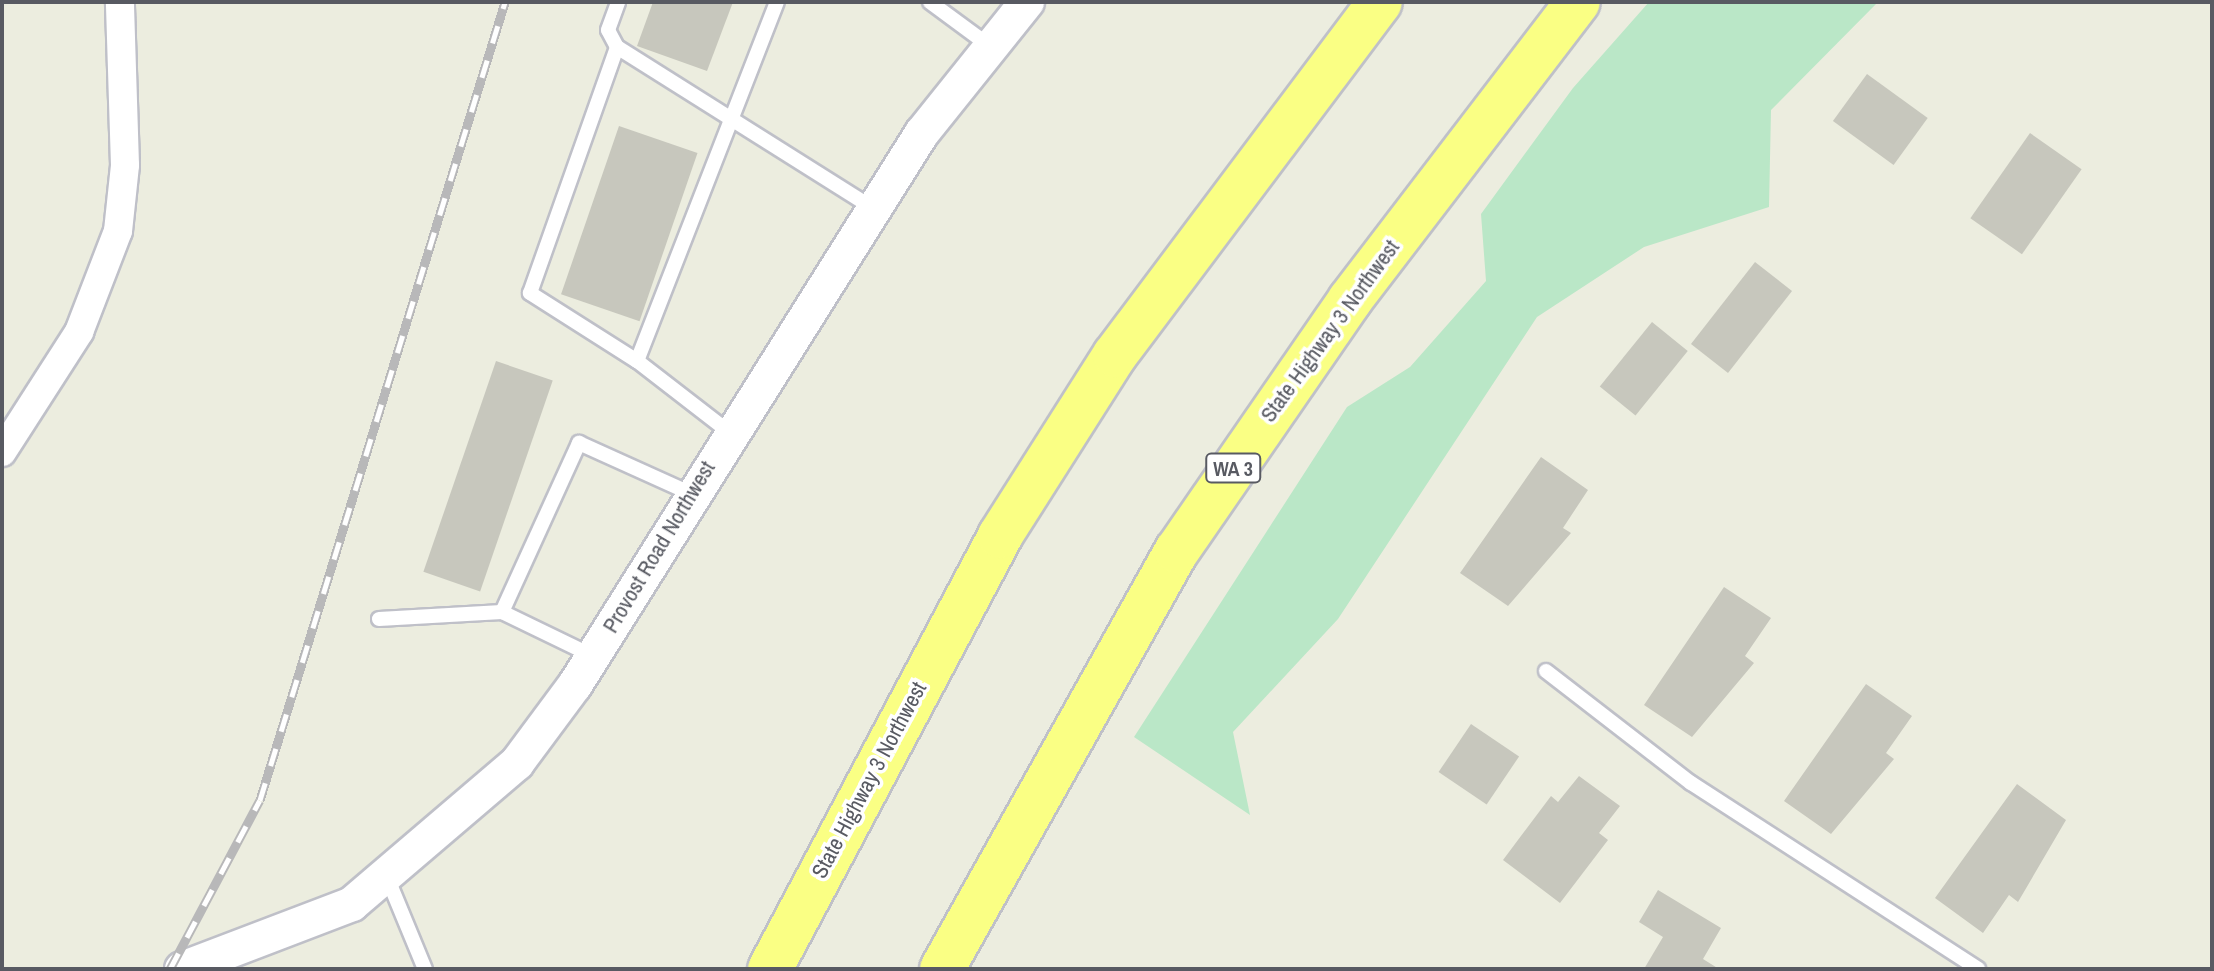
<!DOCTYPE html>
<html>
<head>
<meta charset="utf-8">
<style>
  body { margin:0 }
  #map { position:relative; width:2214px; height:971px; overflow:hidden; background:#eceddf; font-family:"Archivo Narrow",sans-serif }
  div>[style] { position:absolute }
  .green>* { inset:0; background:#bae7c7 }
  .building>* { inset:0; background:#c7c7bd; transform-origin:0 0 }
  .roads { filter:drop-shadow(2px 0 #bfc0c8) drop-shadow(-2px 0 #bfc0c8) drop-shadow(0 2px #bfc0c8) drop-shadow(0 -2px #bfc0c8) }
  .service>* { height:14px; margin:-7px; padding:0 7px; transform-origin:7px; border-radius:7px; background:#fff }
  .minor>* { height:28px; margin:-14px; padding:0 14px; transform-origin:14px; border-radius:14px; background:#fff }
  .tertiary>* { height:34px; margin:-17px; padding:0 17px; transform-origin:17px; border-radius:17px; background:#fff }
  .motorway>* { height:44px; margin:-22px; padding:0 22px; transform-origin:22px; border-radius:22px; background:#faff84 }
  .rail>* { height:9px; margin-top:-4.5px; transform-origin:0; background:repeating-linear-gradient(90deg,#fff 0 18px,#b8b8b9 0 36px); box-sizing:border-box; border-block:2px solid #b8b8b9 }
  span { translate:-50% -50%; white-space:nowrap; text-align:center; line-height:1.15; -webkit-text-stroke:7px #fff; paint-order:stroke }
  .shield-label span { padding:2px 6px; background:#fff; border:2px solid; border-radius:6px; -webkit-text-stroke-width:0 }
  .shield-label { font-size:20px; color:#585a62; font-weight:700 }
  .street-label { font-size:22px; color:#585a62 }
  .frame { position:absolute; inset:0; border:4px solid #585a62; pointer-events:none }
</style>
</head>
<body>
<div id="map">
  <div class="green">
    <i style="clip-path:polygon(1649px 2px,1878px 2px,1771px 110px,1769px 207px,1644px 247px,1537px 317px,1338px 619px,1233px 732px,1250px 815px,1134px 737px,1347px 407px,1410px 367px,1486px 281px,1481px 214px,1573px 88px)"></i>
  </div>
  <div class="building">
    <i style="clip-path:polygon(653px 2px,733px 2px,707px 71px,637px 46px)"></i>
    <i style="left:1867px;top:74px;width:75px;height:58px;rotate:36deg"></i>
    <i style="left:619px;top:126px;width:83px;height:178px;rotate:19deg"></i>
    <i style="left:2030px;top:133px;width:63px;height:104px;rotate:35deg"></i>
    <i style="left:1755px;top:262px;width:47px;height:104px;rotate:38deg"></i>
    <i style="left:1652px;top:322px;width:46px;height:83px;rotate:39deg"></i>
    <i style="left:496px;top:361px;width:60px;height:223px;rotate:19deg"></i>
    <i style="clip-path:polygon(1541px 457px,1588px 490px,1563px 528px,1571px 533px,1508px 606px,1460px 573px)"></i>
    <i style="clip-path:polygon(1724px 587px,1771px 618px,1745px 656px,1754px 663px,1692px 737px,1644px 705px)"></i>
    <i style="clip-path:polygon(1866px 684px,1912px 716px,1886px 753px,1894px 759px,1831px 834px,1784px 801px)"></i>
    <i style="left:1471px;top:724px;width:58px;height:58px;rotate:34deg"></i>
    <i style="clip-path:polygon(1579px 776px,1620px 806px,1599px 833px,1608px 840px,1560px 903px,1503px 860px,1551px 796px,1558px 802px)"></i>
    <i style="clip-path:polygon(2017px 784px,2066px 820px,2018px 902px,2009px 895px,1983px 933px,1935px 898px)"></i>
    <i style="clip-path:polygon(1658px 890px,1721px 928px,1703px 959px,1719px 969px,1644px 969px,1663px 937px,1639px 922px)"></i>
  </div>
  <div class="roads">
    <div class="service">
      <i style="left:930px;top:2px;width:76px;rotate:36.4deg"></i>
      <i style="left:617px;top:47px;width:19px;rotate:-118deg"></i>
      <i style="left:608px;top:30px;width:30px;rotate:-70deg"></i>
      <i style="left:637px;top:361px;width:385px;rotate:-68.7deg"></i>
      <i style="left:729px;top:432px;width:116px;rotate:-142.3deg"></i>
      <i style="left:637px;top:361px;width:127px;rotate:-147.6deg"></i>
      <i style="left:530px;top:293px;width:261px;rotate:-70.5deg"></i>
      <i style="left:617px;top:47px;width:302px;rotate:32.2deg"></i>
      <i style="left:502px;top:612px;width:186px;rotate:-65.5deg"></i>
      <i style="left:579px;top:443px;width:124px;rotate:24.3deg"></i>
      <i style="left:379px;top:619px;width:123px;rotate:-3.3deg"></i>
      <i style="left:502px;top:612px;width:101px;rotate:25.8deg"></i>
      <i style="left:1546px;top:671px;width:183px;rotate:37.7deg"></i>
      <i style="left:1691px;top:783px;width:342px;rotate:32.9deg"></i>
      <i style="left:387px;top:877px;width:100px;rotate:67.6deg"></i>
    </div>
    <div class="minor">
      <i style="left:2px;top:452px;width:143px;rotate:-57.3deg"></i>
      <i style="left:79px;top:332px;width:108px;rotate:-68.9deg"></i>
      <i style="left:118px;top:231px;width:66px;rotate:-83.9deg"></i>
      <i style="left:125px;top:165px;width:163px;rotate:-91.8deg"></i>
    </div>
    <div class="tertiary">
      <i style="left:182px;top:969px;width:182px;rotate:-20.9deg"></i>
      <i style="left:352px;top:904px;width:217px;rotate:-40.5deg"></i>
      <i style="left:517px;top:763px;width:97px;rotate:-53.4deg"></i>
      <i style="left:575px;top:685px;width:652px;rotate:-57.85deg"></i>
      <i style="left:922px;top:133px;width:168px;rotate:-51.3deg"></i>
    </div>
    <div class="motorway">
      <i style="left:770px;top:969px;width:490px;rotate:-62deg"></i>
      <i style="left:1000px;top:536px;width:214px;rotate:-57.6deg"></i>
      <i style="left:1115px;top:355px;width:441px;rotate:-53.1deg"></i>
      <i style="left:942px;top:969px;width:480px;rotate:-60.7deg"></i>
      <i style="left:1177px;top:551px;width:305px;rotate:-55.4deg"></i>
      <i style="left:1350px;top:300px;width:375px;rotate:-52.6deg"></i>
    </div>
  </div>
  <div class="rail">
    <i style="left:170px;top:969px;width:191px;rotate:-62deg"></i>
    <i style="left:260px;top:800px;width:835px;rotate:-72.93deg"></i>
  </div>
  <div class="shield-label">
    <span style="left:1233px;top:468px">WA 3</span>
  </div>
  <div class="street-label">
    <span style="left:1330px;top:331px;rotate:-54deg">State Highway 3 Northwest</span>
    <span style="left:659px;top:547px;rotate:-59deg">Provost Road Northwest</span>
    <span style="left:869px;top:780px;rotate:-62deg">State Highway 3 Northwest</span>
  </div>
  <div class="frame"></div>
</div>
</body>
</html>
